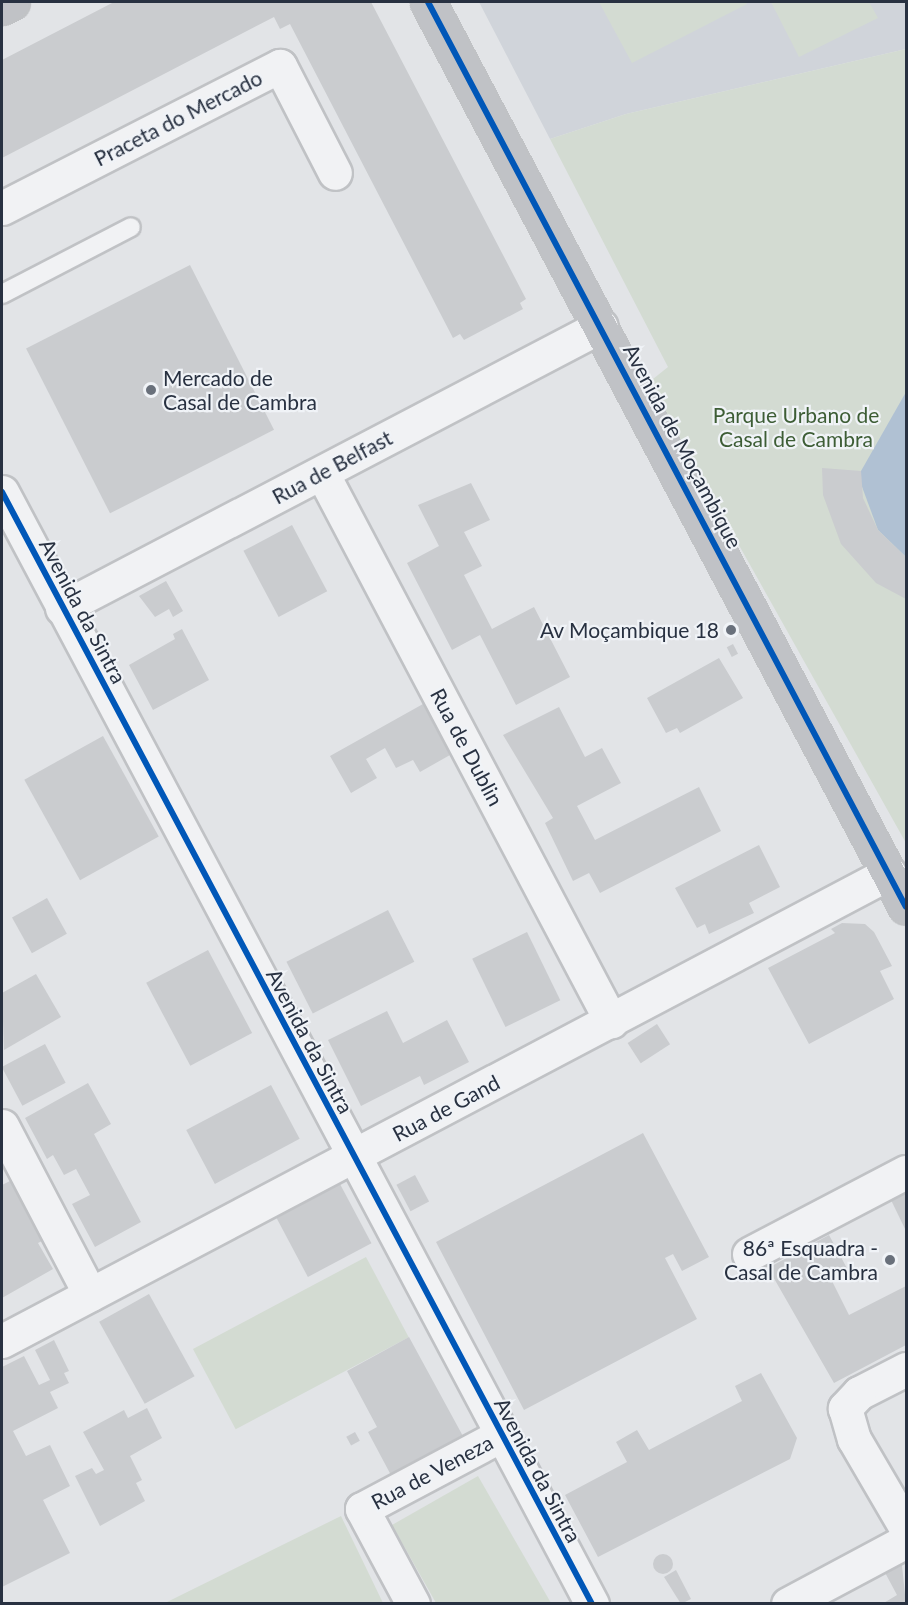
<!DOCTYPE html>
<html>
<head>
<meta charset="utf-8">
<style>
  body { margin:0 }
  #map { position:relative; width:908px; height:1605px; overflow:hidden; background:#e2e4e7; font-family:Lato,sans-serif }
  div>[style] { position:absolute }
  .built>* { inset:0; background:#d0d4da }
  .green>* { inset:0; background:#d3dbd2; transform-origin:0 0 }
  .water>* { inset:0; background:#b0c1d3 }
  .building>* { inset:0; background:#cacccf; transform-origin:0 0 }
  .round { border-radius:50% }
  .roads { filter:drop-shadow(2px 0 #c0c2c5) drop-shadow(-2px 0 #c0c2c5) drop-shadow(0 2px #c0c2c5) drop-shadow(0 -2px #c0c2c5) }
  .lane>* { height:18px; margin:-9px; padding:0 9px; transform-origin:9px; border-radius:9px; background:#f1f2f4 }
  .street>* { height:33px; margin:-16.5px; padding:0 16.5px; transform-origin:16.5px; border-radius:16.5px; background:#f1f2f4 }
  .secondary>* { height:33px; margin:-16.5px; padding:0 16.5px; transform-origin:16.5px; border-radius:16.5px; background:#c0c2c6 }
  .cycleway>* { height:6px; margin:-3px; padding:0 3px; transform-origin:3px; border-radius:3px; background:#0057b8 }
  .dots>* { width:16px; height:16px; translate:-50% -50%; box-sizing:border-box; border:3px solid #f0f3f7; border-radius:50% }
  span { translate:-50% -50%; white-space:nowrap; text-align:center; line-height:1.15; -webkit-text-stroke:4.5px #f0f3f7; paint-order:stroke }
  .street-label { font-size:21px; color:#283141 }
  .poi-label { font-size:21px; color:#283141 }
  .left { translate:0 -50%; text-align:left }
  .right { translate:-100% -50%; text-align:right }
  .park-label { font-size:21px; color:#3d5d35 }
  .frame { position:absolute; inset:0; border:3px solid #283141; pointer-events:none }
</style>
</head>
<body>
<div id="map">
  <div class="built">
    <i style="clip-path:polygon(479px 2px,906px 2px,906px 49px,626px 114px,550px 139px)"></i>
  </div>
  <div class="green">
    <i style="clip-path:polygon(599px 2px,745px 2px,747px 4px,632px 63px)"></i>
    <i style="clip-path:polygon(771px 2px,869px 2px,878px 18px,799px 57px)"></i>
    <i style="clip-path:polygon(906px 49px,906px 843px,648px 383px,668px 367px,550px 139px,626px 114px)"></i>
    <i style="left:366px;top:1257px;width:91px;height:196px;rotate:62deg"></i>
    <i style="clip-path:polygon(478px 1476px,551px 1603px,436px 1603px,392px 1525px)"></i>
    <i style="clip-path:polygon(341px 1516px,383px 1603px,165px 1603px)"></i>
  </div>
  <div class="water">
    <i style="clip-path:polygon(906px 392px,906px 557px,878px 530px,861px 484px,861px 471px)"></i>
  </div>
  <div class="building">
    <i style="clip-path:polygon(114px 2px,371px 2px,526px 299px,520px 303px,523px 309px,464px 340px,460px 334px,453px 338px,290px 24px,280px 29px,274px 17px,2px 158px,2px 60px)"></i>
    <i style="left:190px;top:265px;width:185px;height:184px;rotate:63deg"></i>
    <i style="clip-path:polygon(822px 468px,861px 471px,863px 498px,878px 530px,906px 557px,906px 599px,876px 583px,841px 544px,823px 495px)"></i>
    <i style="clip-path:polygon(471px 483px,490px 520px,464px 532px,482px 566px,464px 575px,492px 629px,534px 607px,570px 677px,516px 705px,480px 635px,452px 650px,407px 563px,439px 546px,418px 505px)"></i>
    <i style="left:292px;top:525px;width:75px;height:55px;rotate:62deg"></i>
    <i style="clip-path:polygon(166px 581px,183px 611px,173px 617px,169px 609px,155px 617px,139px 596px)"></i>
    <i style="clip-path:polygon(182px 629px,209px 680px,153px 710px,129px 665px,175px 639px,173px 634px)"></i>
    <i style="left:733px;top:644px;width:11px;height:7px;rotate:63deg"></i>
    <i style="clip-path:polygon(719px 658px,743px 698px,680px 733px,677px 728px,666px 733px,647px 698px)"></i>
    <i style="clip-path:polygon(423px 704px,450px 755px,420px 772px,413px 760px,396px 768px,385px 748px,366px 759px,377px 778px,351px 793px,330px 756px)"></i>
    <i style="clip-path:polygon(559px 707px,585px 757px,602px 748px,621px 783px,577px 806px,595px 840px,699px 787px,721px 831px,600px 893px,589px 873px,573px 881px,545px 823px,553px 818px,503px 735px)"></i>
    <i style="left:103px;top:736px;width:115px;height:90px;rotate:61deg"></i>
    <i style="clip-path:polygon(759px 845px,780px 887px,749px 903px,754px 913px,709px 934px,705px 924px,697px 928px,675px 888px)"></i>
    <i style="left:47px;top:898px;width:41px;height:40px;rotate:61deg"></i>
    <i style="left:388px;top:910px;width:58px;height:114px;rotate:63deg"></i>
    <i style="clip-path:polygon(842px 923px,865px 924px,874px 932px,892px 966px,880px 971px,894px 999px,809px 1044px,768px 968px,835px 933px,831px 929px)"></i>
    <i style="left:527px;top:932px;width:76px;height:61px;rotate:64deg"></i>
    <i style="left:208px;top:950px;width:94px;height:70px;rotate:62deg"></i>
    <i style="clip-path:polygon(36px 974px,61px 1017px,4px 1050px,2px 993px)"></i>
    <i style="clip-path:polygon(387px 1011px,403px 1043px,447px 1020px,469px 1062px,424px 1085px,420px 1076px,361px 1106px,328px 1040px)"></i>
    <i style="left:657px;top:1024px;width:24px;height:35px;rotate:57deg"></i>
    <i style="left:45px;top:1044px;width:44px;height:49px;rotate:62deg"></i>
    <i style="clip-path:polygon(88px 1083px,111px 1124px,94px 1134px,141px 1222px,95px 1247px,72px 1204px,90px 1195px,76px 1169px,64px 1175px,53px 1155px,47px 1159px,25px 1118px)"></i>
    <i style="left:271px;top:1085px;width:61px;height:96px;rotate:62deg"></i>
    <i style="clip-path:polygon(643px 1133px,709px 1257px,682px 1271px,673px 1254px,665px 1258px,697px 1319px,524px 1410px,436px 1242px)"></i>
    <i style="left:415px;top:1175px;width:30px;height:21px;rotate:62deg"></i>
    <i style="clip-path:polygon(10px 1181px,44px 1240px,38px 1243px,53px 1269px,2px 1298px,2px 1185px)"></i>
    <i style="left:340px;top:1184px;width:67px;height:72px;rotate:62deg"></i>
    <i style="clip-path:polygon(906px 1192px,906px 1231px,891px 1200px)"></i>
    <i style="clip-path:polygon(829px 1235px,849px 1272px,832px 1281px,849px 1315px,906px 1286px,906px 1345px,834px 1383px,768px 1268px)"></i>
    <i style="left:149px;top:1294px;width:94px;height:57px;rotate:61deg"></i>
    <i style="clip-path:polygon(409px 1337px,464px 1438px,392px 1477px,368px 1432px,377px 1427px,347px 1371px)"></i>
    <i style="clip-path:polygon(54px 1340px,69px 1371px,64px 1373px,69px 1383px,50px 1392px,58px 1408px,13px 1431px,26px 1456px,50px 1445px,70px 1486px,43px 1500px,70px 1553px,2px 1587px,2px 1367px,24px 1356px,39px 1385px,50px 1380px,35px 1350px)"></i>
    <i style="clip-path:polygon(761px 1373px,797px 1438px,790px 1459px,598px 1557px,565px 1495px,627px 1462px,616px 1442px,637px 1430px,649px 1450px,742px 1401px,735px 1386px)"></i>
    <i style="clip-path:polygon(147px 1408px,162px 1438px,130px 1456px,142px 1480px,136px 1483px,145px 1501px,100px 1526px,75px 1476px,92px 1468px,96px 1474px,104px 1470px,83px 1432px,124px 1410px,128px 1418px)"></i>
    <i style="left:355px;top:1432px;width:10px;height:10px;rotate:61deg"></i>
    <i class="round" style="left:653px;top:1554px;width:20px;height:20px"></i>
    <i style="clip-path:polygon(901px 1556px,906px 1604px,882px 1604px,897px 1595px,882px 1567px)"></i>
    <i style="clip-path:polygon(676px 1570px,691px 1599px,681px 1604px,664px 1577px)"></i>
  </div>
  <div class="roads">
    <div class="lane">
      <i style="left:2px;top:294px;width:145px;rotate:-27.4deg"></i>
    </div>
    <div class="street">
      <i style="left:2px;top:208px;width:312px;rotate:-27.1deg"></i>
      <i style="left:280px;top:66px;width:120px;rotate:62.8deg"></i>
      <i style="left:322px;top:473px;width:620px;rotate:62.19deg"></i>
      <i style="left:2px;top:492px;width:1259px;rotate:62.05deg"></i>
      <i style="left:62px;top:608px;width:608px;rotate:-27.62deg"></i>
      <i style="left:2px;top:1126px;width:190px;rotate:62.4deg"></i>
      <i style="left:749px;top:1254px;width:177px;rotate:-27.6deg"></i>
      <i style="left:2px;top:1341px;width:1003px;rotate:-27.82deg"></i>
      <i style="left:906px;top:1369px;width:53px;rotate:152.9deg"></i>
      <i style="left:859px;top:1393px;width:21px;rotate:133deg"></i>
      <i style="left:845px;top:1408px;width:32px;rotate:74deg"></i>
      <i style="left:854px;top:1439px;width:103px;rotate:59.7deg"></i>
      <i style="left:413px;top:1604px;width:108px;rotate:-118.2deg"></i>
      <i style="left:362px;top:1509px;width:157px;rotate:-28deg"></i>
      <i style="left:788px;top:1604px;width:134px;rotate:-28.1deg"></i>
    </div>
    <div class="secondary">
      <i style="left:428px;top:2px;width:1023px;rotate:62.16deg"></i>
      <i style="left:2px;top:7px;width:11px;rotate:-27deg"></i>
    </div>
  </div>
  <div class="cycleway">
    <i style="left:428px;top:2px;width:1023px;rotate:62.16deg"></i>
    <i style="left:2px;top:492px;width:1259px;rotate:62.05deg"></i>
  </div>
  <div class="dots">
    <i style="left:151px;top:390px;background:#69707b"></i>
    <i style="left:731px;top:630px;background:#69707b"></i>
    <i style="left:890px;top:1260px;background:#69707b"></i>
  </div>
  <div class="street-label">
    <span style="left:178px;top:118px;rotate:-27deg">Praceta do Mercado</span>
    <span style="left:683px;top:446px;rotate:62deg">Avenida de Moçambique</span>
    <span style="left:332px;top:467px;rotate:-28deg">Rua de Belfast</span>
    <span style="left:83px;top:611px;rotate:62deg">Avenida da Sintra</span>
    <span style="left:467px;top:747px;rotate:62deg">Rua de Dublin</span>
    <span style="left:310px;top:1041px;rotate:62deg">Avenida da Sintra</span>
    <span style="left:446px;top:1108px;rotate:-28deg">Rua de Gand</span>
    <span style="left:538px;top:1470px;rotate:62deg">Avenida da Sintra</span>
    <span style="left:432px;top:1472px;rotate:-28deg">Rua de Veneza</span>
  </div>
  <div class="poi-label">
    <span class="left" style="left:163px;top:390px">Mercado de<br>Casal de Cambra</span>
    <span class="right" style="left:719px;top:630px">Av Moçambique 18</span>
    <span class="right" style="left:878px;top:1260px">86ª Esquadra -<br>Casal de Cambra</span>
  </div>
  <div class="park-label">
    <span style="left:796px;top:427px">Parque Urbano de<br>Casal de Cambra</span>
  </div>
  <div class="frame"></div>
</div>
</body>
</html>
